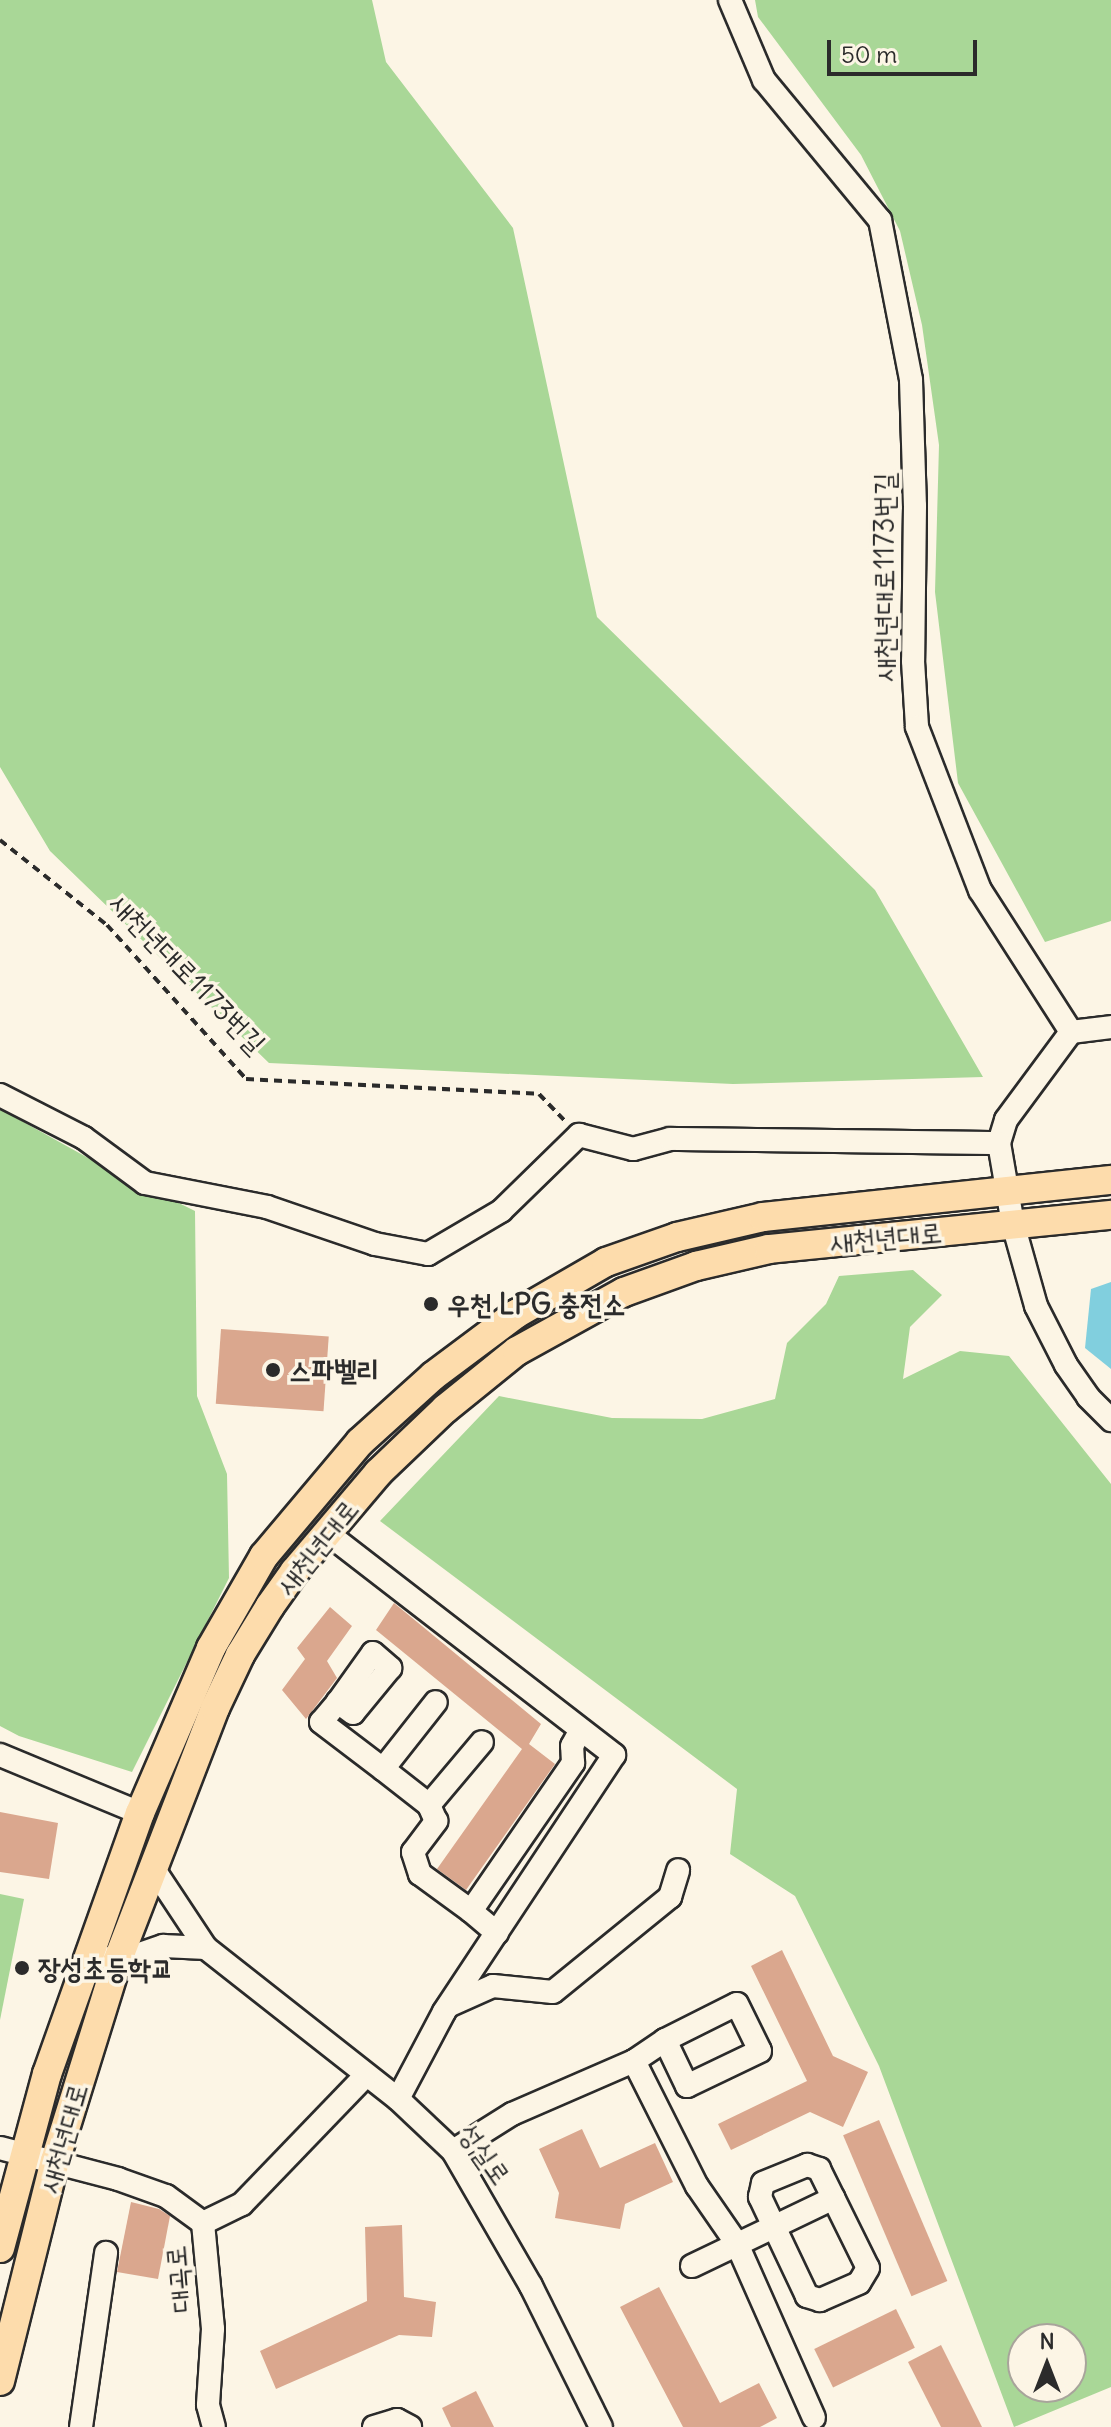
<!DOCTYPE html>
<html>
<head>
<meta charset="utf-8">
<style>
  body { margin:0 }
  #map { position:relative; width:1111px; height:2427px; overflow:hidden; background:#fcf5e5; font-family:Delius,"Poor Story",sans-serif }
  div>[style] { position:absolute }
  .green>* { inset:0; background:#a9d797 }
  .water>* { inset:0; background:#81cfde }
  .building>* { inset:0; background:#daa78e; transform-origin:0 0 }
  .path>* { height:4px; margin-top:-2px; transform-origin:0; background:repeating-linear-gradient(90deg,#2b2b2b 0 8px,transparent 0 14px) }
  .roads { filter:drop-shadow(2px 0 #2b2b2b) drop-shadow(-2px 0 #2b2b2b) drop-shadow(0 2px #2b2b2b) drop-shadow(0 -2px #2b2b2b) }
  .minor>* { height:22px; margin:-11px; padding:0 11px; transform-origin:11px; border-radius:11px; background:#fcf5e5 }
  .major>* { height:28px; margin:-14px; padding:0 14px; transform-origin:14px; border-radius:14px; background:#fddcac }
  .dots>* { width:22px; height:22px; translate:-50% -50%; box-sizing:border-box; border:4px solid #fcf5e5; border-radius:50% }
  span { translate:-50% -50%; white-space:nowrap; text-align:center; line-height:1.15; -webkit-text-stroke:7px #fcf5e5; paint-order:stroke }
  .street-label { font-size:28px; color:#2b2b2b }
  .poi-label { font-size:28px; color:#2b2b2b; font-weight:700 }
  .left { translate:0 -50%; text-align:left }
  .north { position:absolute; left:1007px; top:2323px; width:80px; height:80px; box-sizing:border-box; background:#fcf5e5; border:2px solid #a8a49b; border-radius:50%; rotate:0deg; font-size:22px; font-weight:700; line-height:32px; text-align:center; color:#2b2b2b }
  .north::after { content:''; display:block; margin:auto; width:28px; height:36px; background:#2b2b2b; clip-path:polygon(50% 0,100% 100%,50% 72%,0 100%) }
  .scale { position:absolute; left:827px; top:40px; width:150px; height:36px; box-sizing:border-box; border:4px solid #2b2b2b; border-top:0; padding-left:10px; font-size:24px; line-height:28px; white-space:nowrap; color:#2b2b2b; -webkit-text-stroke:6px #fcf5e5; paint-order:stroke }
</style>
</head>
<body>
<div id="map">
  <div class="green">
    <i style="clip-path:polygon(0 0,372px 0,386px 62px,513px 228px,597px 617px,875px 890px,983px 1077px,733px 1084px,269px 1063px,50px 851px,0 767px)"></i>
    <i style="clip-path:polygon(755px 0,1111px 0,1111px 921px,1045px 942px,958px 783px,935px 592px,939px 445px,922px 325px,900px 231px,861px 155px,758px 17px)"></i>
    <i style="clip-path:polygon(0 1109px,90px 1159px,195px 1211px,197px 1396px,227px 1474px,229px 1578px,132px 1772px,19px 1736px,0 1726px)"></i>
    <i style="clip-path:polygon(evenodd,913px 1270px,942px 1295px,910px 1327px,903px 1379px,960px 1351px,1009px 1356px,1111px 1484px,1111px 2387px,1014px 2427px,879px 2066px,795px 1896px,730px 1854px,737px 1789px,380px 1521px,499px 1396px,612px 1418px,702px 1419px,775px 1399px,787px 1343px,826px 1304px,839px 1276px,913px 1270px,1023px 2339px,1071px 2339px,1071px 2387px,1023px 2387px,1023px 2339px)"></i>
    <i style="clip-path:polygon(0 1894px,24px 1899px,0 2020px)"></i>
  </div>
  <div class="water">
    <i style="clip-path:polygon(1111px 1282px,1111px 1369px,1085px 1348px,1091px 1289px)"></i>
  </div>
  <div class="building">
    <i style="left:221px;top:1329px;width:108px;height:75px;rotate:4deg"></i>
    <i style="clip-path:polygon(394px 1603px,541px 1724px,529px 1744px,555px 1764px,466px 1890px,437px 1869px,522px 1749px,376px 1630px)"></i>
    <i style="clip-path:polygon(330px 1607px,352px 1626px,327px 1661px,337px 1678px,306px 1719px,282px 1690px,305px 1659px,297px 1648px)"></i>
    <i style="clip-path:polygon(0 1812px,58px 1823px,49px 1879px,0 1872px)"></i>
    <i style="clip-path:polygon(782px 1950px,833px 2056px,868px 2072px,843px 2127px,810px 2112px,731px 2150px,718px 2124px,807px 2081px,751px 1966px)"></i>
    <i style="left:879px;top:2120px;width:175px;height:39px;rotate:67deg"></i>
    <i style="clip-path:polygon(582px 2129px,600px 2168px,655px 2143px,673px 2182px,625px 2204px,620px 2229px,555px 2218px,559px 2193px,539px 2149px)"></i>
    <i style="clip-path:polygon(131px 2202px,159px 2209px,170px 2216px,158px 2279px,117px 2272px)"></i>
    <i style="clip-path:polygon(402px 2225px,404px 2297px,436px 2302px,432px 2337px,399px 2335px,276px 2389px,260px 2351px,367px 2301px,365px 2227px)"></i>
    <i style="clip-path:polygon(659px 2287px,720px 2403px,759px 2383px,777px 2418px,760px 2427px,683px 2427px,620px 2307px)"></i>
    <i style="left:896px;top:2309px;width:43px;height:91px;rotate:64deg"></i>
    <i style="clip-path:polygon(941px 2345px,982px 2427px,941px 2427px,908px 2362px)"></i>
    <i style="clip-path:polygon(476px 2391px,494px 2427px,451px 2427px,442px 2408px)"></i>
  </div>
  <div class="path">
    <i style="left:0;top:840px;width:137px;rotate:38.5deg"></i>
    <i style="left:107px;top:925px;width:207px;rotate:47.9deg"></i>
    <i style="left:246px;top:1079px;width:293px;rotate:2.9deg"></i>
    <i style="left:539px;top:1094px;width:39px;rotate:46deg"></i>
  </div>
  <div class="roads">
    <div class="minor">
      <i style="left:730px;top:0;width:87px;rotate:67deg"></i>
      <i style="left:764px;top:80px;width:182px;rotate:50.4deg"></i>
      <i style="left:880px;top:220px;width:163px;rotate:79deg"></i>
      <i style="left:911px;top:380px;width:126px;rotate:88.2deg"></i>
      <i style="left:915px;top:506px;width:155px;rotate:90.7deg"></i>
      <i style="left:913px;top:661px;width:66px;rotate:86.5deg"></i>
      <i style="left:917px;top:727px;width:175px;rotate:68.9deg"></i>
      <i style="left:980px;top:890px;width:169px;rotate:57.3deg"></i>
      <i style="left:1071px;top:1032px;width:109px;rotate:126.5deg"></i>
      <i style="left:1006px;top:1120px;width:24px;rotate:107deg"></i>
      <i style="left:1071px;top:1032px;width:40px;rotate:-7.1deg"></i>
      <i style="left:0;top:1095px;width:94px;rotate:27.1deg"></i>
      <i style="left:84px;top:1138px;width:76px;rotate:36.4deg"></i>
      <i style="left:145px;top:1183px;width:124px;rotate:11.1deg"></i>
      <i style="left:267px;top:1207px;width:114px;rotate:18.9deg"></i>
      <i style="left:375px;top:1244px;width:54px;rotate:10.7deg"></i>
      <i style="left:428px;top:1254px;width:85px;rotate:-30.5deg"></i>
      <i style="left:501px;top:1211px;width:109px;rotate:-44.3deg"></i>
      <i style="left:579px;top:1135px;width:56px;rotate:14.5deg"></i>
      <i style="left:633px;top:1149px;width:38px;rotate:-15deg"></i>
      <i style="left:670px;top:1139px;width:329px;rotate:0.7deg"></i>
      <i style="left:999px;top:1143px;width:82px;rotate:80.2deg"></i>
      <i style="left:1013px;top:1224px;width:85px;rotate:74.3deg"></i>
      <i style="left:1036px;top:1306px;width:66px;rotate:63deg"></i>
      <i style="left:1066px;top:1365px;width:39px;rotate:55deg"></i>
      <i style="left:1088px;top:1397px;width:33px;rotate:45deg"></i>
      <i style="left:327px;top:1533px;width:363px;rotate:37.7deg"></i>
      <i style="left:614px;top:1755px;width:308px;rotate:123.5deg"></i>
      <i style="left:444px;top:2012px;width:98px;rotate:117.9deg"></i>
      <i style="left:338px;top:1702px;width:60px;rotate:-54.5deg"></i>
      <i style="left:373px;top:1653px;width:23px;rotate:41deg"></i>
      <i style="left:390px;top:1668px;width:58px;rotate:129.4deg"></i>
      <i style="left:353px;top:1713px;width:19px;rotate:-144deg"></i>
      <i style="left:338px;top:1702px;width:26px;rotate:130deg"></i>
      <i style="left:321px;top:1722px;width:78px;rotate:37.2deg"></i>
      <i style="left:0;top:1755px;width:152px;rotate:22.5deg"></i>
      <i style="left:429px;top:1805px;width:58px;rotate:-142deg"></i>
      <i style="left:383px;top:1769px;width:85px;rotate:-51.7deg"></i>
      <i style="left:153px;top:1868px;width:96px;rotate:56.5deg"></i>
      <i style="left:206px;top:1948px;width:244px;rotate:38.2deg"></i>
      <i style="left:398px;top:2099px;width:76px;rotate:43.4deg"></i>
      <i style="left:453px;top:2151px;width:156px;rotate:60deg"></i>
      <i style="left:531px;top:2286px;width:157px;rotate:63.6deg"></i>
      <i style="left:471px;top:1911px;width:63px;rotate:-144deg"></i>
      <i style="left:420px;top:1874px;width:23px;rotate:-108deg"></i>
      <i style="left:413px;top:1852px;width:39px;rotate:-53deg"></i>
      <i style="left:436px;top:1821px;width:17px;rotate:-114deg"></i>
      <i style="left:429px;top:1805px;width:82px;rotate:-49.9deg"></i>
      <i style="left:497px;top:1933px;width:34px;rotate:-140deg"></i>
      <i style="left:471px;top:1911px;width:180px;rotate:-55.4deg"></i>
      <i style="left:573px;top:1763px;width:17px;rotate:-93deg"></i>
      <i style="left:572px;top:1746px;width:18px;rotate:-61deg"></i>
      <i style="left:106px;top:1958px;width:12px;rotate:20deg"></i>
      <i style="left:117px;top:1962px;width:49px;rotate:-19.2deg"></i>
      <i style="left:163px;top:1946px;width:43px;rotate:2.7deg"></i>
      <i style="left:448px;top:2006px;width:49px;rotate:-24deg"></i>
      <i style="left:493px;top:1986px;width:60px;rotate:5.7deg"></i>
      <i style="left:553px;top:1992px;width:151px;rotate:-39.1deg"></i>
      <i style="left:670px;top:1897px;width:28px;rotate:-73deg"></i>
      <i style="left:634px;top:2061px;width:140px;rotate:63.3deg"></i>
      <i style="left:697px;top:2186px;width:70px;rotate:55.4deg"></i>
      <i style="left:737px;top:2244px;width:190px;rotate:66.1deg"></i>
      <i style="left:0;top:2148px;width:122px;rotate:14.7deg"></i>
      <i style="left:118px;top:2179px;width:51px;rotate:19.5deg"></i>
      <i style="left:166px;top:2196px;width:46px;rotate:36.1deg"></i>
      <i style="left:203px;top:2223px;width:106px;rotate:84.6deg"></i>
      <i style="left:213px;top:2329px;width:76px;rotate:93.8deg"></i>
      <i style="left:208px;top:2405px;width:23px;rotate:75deg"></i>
      <i style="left:453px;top:2151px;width:70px;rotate:-32.1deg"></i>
      <i style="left:512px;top:2114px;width:133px;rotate:-23.5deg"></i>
      <i style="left:634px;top:2061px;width:37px;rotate:-34deg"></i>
      <i style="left:665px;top:2040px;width:80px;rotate:-26.6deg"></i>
      <i style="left:737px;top:2004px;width:52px;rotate:63.9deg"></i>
      <i style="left:760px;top:2051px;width:81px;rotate:154.4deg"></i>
      <i style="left:687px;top:2086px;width:51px;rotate:-115.6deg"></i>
      <i style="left:807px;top:2165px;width:13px;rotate:18deg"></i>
      <i style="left:819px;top:2169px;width:110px;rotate:63.7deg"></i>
      <i style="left:868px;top:2268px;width:17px;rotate:121deg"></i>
      <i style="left:859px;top:2283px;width:43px;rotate:156.4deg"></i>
      <i style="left:820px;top:2300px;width:14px;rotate:-163deg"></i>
      <i style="left:807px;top:2296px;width:110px;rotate:-115.4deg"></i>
      <i style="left:760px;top:2197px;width:14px;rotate:-78deg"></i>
      <i style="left:763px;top:2183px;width:48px;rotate:-22.2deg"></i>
      <i style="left:203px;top:2223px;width:43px;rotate:-26deg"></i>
      <i style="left:242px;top:2204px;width:178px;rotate:-46.1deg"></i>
      <i style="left:692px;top:2266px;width:157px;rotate:-25.6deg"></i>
      <i style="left:81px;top:2427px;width:176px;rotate:-81.8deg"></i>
      <i style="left:374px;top:2427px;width:24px;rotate:-17deg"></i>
      <i style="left:397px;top:2420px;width:15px;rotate:28deg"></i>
    </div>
    <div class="major">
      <i style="left:0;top:2248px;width:180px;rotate:-74.9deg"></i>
      <i style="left:47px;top:2074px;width:277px;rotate:-70.4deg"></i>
      <i style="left:140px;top:1813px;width:180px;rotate:-66.7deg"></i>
      <i style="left:211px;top:1648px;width:106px;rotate:-60.1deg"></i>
      <i style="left:264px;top:1556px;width:149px;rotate:-49.9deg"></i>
      <i style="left:360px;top:1442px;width:98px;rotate:-42.1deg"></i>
      <i style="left:433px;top:1376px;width:104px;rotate:-36.8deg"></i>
      <i style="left:516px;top:1314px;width:104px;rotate:-30deg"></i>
      <i style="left:606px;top:1262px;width:75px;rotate:-19.4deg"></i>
      <i style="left:677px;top:1237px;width:88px;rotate:-13.1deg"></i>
      <i style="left:763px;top:1217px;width:350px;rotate:-6.1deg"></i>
      <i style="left:0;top:2381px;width:227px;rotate:-76deg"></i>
      <i style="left:55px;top:2161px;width:208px;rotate:-72.7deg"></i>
      <i style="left:117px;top:1962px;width:272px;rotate:-68.9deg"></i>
      <i style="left:215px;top:1708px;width:59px;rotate:-64.7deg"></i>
      <i style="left:240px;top:1655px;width:57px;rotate:-58.5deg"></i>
      <i style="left:270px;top:1606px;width:43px;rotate:-54.5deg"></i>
      <i style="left:295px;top:1571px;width:128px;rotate:-49.7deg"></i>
      <i style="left:378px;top:1473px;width:93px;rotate:-43.7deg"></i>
      <i style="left:445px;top:1409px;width:92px;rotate:-38.9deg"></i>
      <i style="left:517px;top:1351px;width:122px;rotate:-28.9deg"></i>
      <i style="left:624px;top:1292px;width:77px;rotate:-19.9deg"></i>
      <i style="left:696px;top:1266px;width:75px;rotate:-13.1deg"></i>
      <i style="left:769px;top:1249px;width:344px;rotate:-5.7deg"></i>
    </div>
  </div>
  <div class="dots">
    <i style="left:431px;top:1304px;background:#2b2b2b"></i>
    <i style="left:273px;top:1370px;background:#2b2b2b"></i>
    <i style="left:22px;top:1968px;background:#2b2b2b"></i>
  </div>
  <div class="street-label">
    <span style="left:884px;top:577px;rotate:-90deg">새천년대로1173번길</span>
    <span style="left:188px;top:973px;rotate:46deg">새천년대로1173번길</span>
    <span style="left:886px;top:1237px;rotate:-5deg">새천년대로</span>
    <span style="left:317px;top:1547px;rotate:-51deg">새천년대로</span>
    <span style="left:63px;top:2138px;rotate:-74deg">새천년대로</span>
    <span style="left:485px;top:2154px;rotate:55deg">성실로</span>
    <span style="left:178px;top:2279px;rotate:-95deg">대곡로</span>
  </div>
  <div class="poi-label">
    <span class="left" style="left:447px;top:1304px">우천 LPG 충전소</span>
    <span class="left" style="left:289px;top:1370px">스파벨리</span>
    <span class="left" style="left:38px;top:1968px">장성초등학교</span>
  </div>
  <div class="north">N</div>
  <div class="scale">50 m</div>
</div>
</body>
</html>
